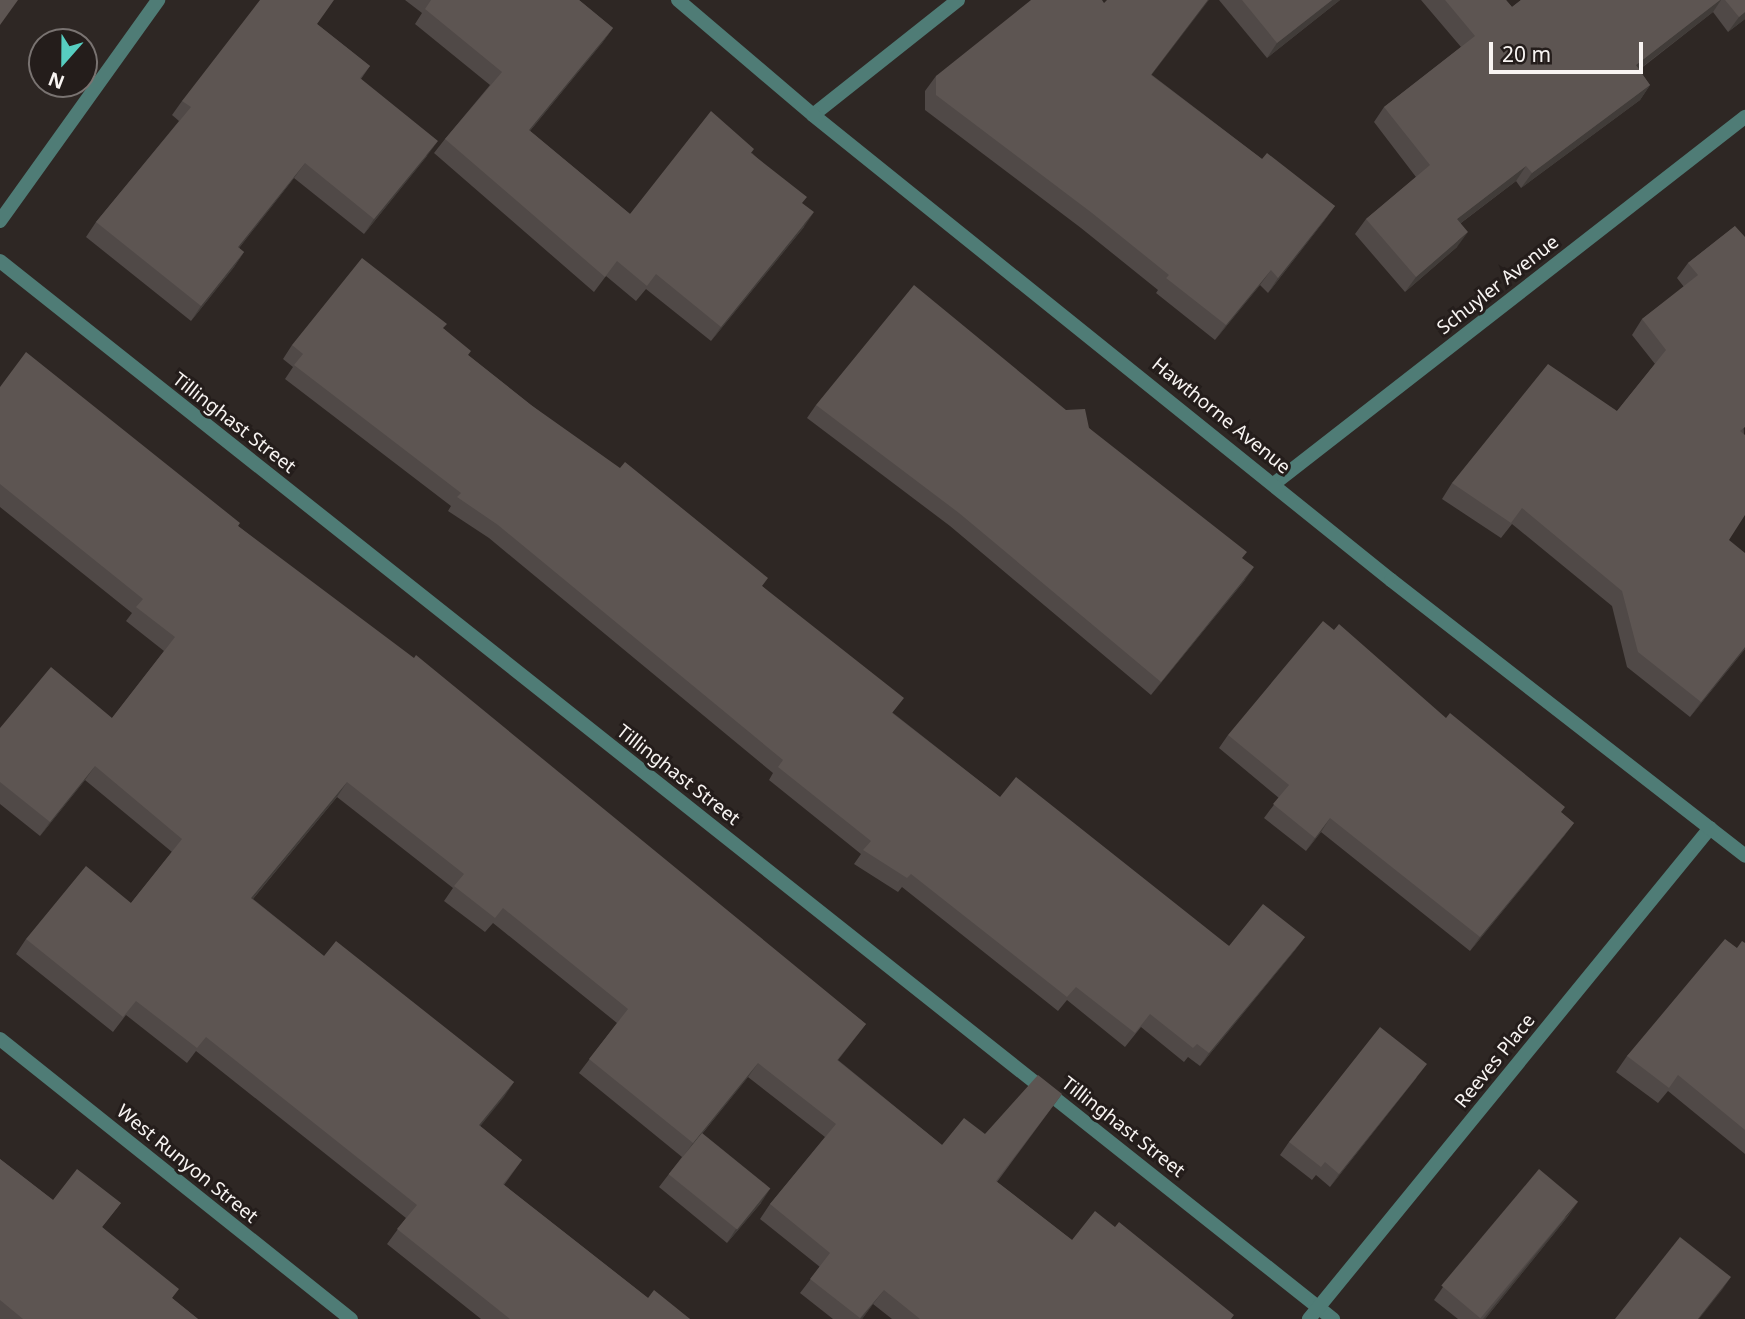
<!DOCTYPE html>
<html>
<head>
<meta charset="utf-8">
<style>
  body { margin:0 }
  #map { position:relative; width:1745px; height:1319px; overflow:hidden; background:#2e2724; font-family:"Noto Sans",sans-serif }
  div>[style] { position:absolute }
  .minor>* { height:14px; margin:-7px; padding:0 7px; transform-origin:7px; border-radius:7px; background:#4f7c76 }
  .tertiary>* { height:14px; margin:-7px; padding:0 7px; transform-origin:7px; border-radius:7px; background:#4f7c76 }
  .wall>* { inset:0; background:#504947 }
  .shaded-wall>* { inset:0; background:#413c39 }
  .building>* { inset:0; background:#5d5552; transform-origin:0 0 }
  span { translate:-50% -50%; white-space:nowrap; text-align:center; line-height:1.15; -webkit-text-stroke:6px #241d1b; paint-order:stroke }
  .street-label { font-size:19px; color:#f8f4f2 }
  .north { position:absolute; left:28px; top:28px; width:70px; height:70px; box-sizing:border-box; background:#241d1b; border:2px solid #797371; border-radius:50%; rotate:201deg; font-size:19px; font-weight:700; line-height:28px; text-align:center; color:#f8f4f2 }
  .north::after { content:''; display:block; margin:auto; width:24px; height:32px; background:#57cec1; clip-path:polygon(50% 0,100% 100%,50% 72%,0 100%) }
  .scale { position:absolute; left:1489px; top:42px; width:154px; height:32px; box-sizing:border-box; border:4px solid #f8f4f2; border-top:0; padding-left:9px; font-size:21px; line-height:24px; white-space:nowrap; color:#f8f4f2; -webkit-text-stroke:5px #241d1b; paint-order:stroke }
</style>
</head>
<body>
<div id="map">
  <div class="minor">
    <i style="left:813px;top:115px;width:185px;rotate:-38.4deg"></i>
    <i style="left:0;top:261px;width:1702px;rotate:38.44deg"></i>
    <i style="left:1275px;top:483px;width:596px;rotate:-37.91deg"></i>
    <i style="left:0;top:1039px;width:449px;rotate:38.6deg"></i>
    <i style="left:1309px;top:1319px;width:634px;rotate:-50.76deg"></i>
  </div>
  <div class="tertiary">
    <i style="left:678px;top:0;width:177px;rotate:40.4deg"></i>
    <i style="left:813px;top:115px;width:742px;rotate:38.82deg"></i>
    <i style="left:1391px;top:580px;width:449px;rotate:37.9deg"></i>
    <i style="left:0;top:221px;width:272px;rotate:-54.4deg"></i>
  </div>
  <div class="wall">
    <i style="clip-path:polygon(405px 0,579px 0,613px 28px,602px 43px,530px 131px,630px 214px,752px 153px,802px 203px,804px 227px,711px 341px,646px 289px,636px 301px,606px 276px,594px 292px,434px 153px,445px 139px,490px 85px,415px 24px,422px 13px)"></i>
    <i style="clip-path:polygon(1219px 0,1340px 0,1267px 58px)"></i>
    <i style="clip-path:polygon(1421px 0,1506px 0,1512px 7px,1521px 0,1745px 0,1745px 19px,1728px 32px,1713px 12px,1639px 70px,1650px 85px,1640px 100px,1521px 188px,1516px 181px,1461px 223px,1457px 247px,1405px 292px,1355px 234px,1366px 219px,1416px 177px,1374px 122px,1384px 107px,1461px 47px)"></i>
    <i style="clip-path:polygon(1104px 3px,1152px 75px,1262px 159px,1335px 206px,1324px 221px,1268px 293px,1260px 285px,1215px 340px,1156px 293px,1158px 290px,1081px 228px,925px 110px,925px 91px,936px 76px)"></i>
    <i style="clip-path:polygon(317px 24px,370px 66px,361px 79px,427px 156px,364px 234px,294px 178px,239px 248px,244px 252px,234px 267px,191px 321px,86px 237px,96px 222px,179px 121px,172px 115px,182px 101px)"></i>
    <i style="clip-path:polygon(1735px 226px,1744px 435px,1729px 540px,1745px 649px,1690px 717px,1627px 667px,1612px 606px,1512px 524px,1501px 538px,1442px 499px,1452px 483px,1617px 411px,1655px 364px,1632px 335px,1642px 319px,1684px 287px,1677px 278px,1688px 263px)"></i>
    <i style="clip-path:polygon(444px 329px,468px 355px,531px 405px,762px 586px,893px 713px,1000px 797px,1229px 946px,1305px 937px,1295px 950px,1200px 1066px,1188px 1057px,1184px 1062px,1141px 1027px,1125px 1047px,1067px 1000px,1058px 1011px,902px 887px,898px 892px,854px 864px,861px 854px,769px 780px,773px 773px,489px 538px,448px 511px,451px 506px,285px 379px,293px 367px,283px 359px,292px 345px)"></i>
    <i style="clip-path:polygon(0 387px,238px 526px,866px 1024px,838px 1060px,942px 1145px,985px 1134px,1062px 1094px,997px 1182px,1072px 1240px,1231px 1319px,892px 1319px,873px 1304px,862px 1319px,833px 1319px,800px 1293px,820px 1267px,760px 1219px,770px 1204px,825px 1137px,748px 1077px,702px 1134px,761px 1203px,727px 1243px,659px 1187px,682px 1157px,579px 1073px,617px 1023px,493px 923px,485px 932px,444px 901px,453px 888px,337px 797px,253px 899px,324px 956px,514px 1082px,480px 1126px,522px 1160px,504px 1185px,648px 1298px,690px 1319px,481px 1319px,387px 1244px,406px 1218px,196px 1051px,187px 1063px,126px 1015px,113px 1032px,16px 954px,26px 939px,131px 903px,172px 852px,85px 780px,40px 836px,0 804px,0 728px,112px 718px,164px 651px,126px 621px,132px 613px,0 507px)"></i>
    <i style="clip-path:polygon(816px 405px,1066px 410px,1089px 428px,1245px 580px,1151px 695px,950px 526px,807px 418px)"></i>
    <i style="clip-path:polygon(1446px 718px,1574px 823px,1564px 836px,1470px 951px,1321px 832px,1306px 851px,1264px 818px,1279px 798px,1219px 748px,1228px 735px)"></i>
    <i style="clip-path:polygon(1745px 943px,1745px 1154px,1668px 1091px,1658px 1103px,1616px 1072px,1627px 1056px,1737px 948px)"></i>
    <i style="clip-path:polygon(1417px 1077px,1330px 1187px,1316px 1175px,1312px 1180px,1280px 1155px,1289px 1142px)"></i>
    <i style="clip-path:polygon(0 1159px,53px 1200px,121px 1203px,102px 1227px,172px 1298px,198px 1319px,0 1319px)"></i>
    <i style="clip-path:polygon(1569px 1215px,1485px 1319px,1458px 1319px,1434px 1300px,1443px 1287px)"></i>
  </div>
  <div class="shaded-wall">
    <i style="clip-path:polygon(1208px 0,1209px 0,1140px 90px,1151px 75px)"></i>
    <i style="clip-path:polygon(1332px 0,1340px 0,1267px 58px,1277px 43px)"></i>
    <i style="clip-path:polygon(1720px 0,1721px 0,1713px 12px,1625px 80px,1636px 65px)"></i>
    <i style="clip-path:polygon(1745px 12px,1745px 19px,1728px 32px,1739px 17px)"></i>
    <i style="clip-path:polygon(613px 28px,602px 43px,519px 144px,529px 130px)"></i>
    <i style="clip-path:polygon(1650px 85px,1640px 100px,1521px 188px,1532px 173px)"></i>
    <i style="clip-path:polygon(438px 141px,427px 156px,364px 234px,374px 219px)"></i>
    <i style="clip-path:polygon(305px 163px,294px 178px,228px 262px,238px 247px)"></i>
    <i style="clip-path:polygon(1526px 166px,1516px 181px,1446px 234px,1457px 219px)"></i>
    <i style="clip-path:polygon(1335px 206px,1324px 221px,1268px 293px,1278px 278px)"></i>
    <i style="clip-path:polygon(814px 212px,804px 227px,711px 341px,721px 327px)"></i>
    <i style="clip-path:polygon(1468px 232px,1457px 247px,1405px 292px,1416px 277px)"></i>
    <i style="clip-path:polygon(244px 252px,234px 267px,191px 321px,201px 306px)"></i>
    <i style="clip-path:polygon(1271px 270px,1260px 285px,1215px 340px,1226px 325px)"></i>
    <i style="clip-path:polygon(1254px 567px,1245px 580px,1151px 695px,1161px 682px)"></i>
    <i style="clip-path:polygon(1745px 647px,1745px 649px,1690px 717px,1701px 702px)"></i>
    <i style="clip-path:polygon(95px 766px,85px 780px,40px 836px,50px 822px)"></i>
    <i style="clip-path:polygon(347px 782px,337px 797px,241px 913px,251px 898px)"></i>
    <i style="clip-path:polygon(1330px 818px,1321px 832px,1306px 851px,1315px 838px)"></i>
    <i style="clip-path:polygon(1574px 823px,1564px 836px,1470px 951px,1480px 937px)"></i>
    <i style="clip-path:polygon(1305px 937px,1295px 950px,1200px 1066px,1209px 1053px)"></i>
    <i style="clip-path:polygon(758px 1063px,748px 1077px,683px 1157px,693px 1143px)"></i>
    <i style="clip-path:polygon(1427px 1064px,1417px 1077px,1330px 1187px,1339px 1174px)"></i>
    <i style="clip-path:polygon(514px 1082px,504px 1097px,469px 1140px,479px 1125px)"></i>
    <i style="clip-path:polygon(770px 1189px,761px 1203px,727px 1243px,736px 1229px)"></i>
    <i style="clip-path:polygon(1578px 1202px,1569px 1215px,1485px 1319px,1483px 1319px)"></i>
    <i style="clip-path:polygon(1731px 1277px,1722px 1290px,1699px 1319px,1698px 1319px)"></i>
    <i style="clip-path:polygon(884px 1290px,873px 1304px,862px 1319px,860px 1319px)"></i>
  </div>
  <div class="building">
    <i style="clip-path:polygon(0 0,18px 0,0 25px)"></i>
    <i style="clip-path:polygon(260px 0,334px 0,317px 24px,370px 66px,360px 78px,438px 141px,374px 219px,305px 163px,238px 247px,244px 252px,201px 306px,96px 222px,191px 107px,182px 101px)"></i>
    <i style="clip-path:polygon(431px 0,579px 0,613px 28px,529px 130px,630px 214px,711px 111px,754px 149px,751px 153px,807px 197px,802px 203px,814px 212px,721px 327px,656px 274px,647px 286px,617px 261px,605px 277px,445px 139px,502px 72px,425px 9px)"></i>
    <i style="clip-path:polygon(1031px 0,1102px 0,1104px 3px,1107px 0,1208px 0,1151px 75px,1262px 159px,1267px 153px,1335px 206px,1278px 278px,1271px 270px,1226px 325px,1166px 278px,1169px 275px,1092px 213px,936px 95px,936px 76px)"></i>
    <i style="clip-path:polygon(1242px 0,1332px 0,1277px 43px)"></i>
    <i style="clip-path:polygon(1445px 0,1506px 0,1512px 7px,1521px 0,1720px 0,1636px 65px,1650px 85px,1532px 173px,1526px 166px,1457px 219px,1468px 232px,1416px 277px,1366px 219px,1430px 165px,1384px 107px,1475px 36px)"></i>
    <i style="clip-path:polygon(1725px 0,1745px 0,1745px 12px,1739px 17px)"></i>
    <i style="clip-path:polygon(1735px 226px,1745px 237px,1745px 427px,1740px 431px,1745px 435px,1745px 515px,1729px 540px,1745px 553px,1745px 647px,1701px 702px,1638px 652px,1622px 591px,1522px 508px,1511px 523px,1452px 483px,1548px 364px,1617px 411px,1666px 350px,1642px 319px,1698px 275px,1688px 263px)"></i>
    <i style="clip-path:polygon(362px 258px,447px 324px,443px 328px,471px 351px,468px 355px,531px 405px,620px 468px,625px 462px,768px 578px,762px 586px,904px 698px,892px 713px,1000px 797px,1016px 777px,1229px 946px,1263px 904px,1305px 937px,1209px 1053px,1197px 1044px,1193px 1048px,1150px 1014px,1135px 1033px,1076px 987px,1067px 997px,911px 874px,907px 878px,863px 850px,871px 841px,778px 767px,783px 760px,498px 525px,457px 497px,461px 493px,294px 365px,303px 354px,292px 345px)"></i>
    <i style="clip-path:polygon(914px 285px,1066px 410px,1085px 409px,1089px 428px,1247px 552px,1242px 558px,1254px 567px,1161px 682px,959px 513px,816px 405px)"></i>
    <i style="clip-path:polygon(26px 352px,240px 523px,238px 526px,414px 658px,416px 655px,866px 1024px,837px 1060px,942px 1145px,964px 1118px,985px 1134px,1038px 1075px,1062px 1094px,996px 1181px,1072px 1240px,1095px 1211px,1115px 1227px,1119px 1222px,1234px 1315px,1231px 1319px,920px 1319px,884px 1290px,860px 1318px,810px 1279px,830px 1253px,770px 1204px,836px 1124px,758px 1063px,693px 1143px,589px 1059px,628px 1009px,503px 908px,495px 918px,454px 886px,464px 874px,347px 782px,251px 898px,324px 956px,336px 941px,514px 1082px,479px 1125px,522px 1160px,503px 1184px,648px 1298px,654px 1290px,690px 1319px,510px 1319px,397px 1229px,417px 1205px,206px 1037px,197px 1048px,136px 1001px,123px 1017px,26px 939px,86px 866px,131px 903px,182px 839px,95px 766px,50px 822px,0 782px,0 728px,51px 667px,112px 718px,175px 637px,136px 607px,143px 599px,0 484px,0 387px)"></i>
    <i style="clip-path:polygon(1323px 621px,1334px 630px,1339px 624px,1446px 718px,1450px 713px,1565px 807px,1561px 812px,1574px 823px,1480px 937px,1330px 818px,1315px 838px,1273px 804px,1289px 785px,1228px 735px)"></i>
    <i style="clip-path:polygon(1725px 939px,1737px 948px,1742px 941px,1745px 943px,1745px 1130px,1678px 1075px,1669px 1088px,1627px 1056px)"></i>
    <i style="clip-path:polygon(1380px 1027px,1427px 1064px,1339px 1174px,1325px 1162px,1321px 1167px,1289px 1142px)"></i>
    <i style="left:702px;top:1133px;width:88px;height:53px;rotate:39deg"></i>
    <i style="clip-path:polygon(0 1159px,53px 1200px,77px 1169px,121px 1203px,102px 1227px,179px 1289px,172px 1298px,198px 1319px,23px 1319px,0 1300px)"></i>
    <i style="left:1539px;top:1169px;width:51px;height:152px;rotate:40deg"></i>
    <i style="clip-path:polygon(1680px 1237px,1731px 1277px,1698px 1319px,1615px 1319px)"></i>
  </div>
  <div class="street-label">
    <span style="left:1498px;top:285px;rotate:-38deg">Schuyler Avenue</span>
    <span style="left:1221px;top:416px;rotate:39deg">Hawthorne Avenue</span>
    <span style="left:234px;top:423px;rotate:38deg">Tillinghast Street</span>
    <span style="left:678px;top:775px;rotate:38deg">Tillinghast Street</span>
    <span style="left:1495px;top:1061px;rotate:-51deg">Reeves Place</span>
    <span style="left:1123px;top:1127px;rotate:38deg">Tillinghast Street</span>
    <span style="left:187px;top:1164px;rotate:39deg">West Runyon Street</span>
  </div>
  <div class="north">N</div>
  <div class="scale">20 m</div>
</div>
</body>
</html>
